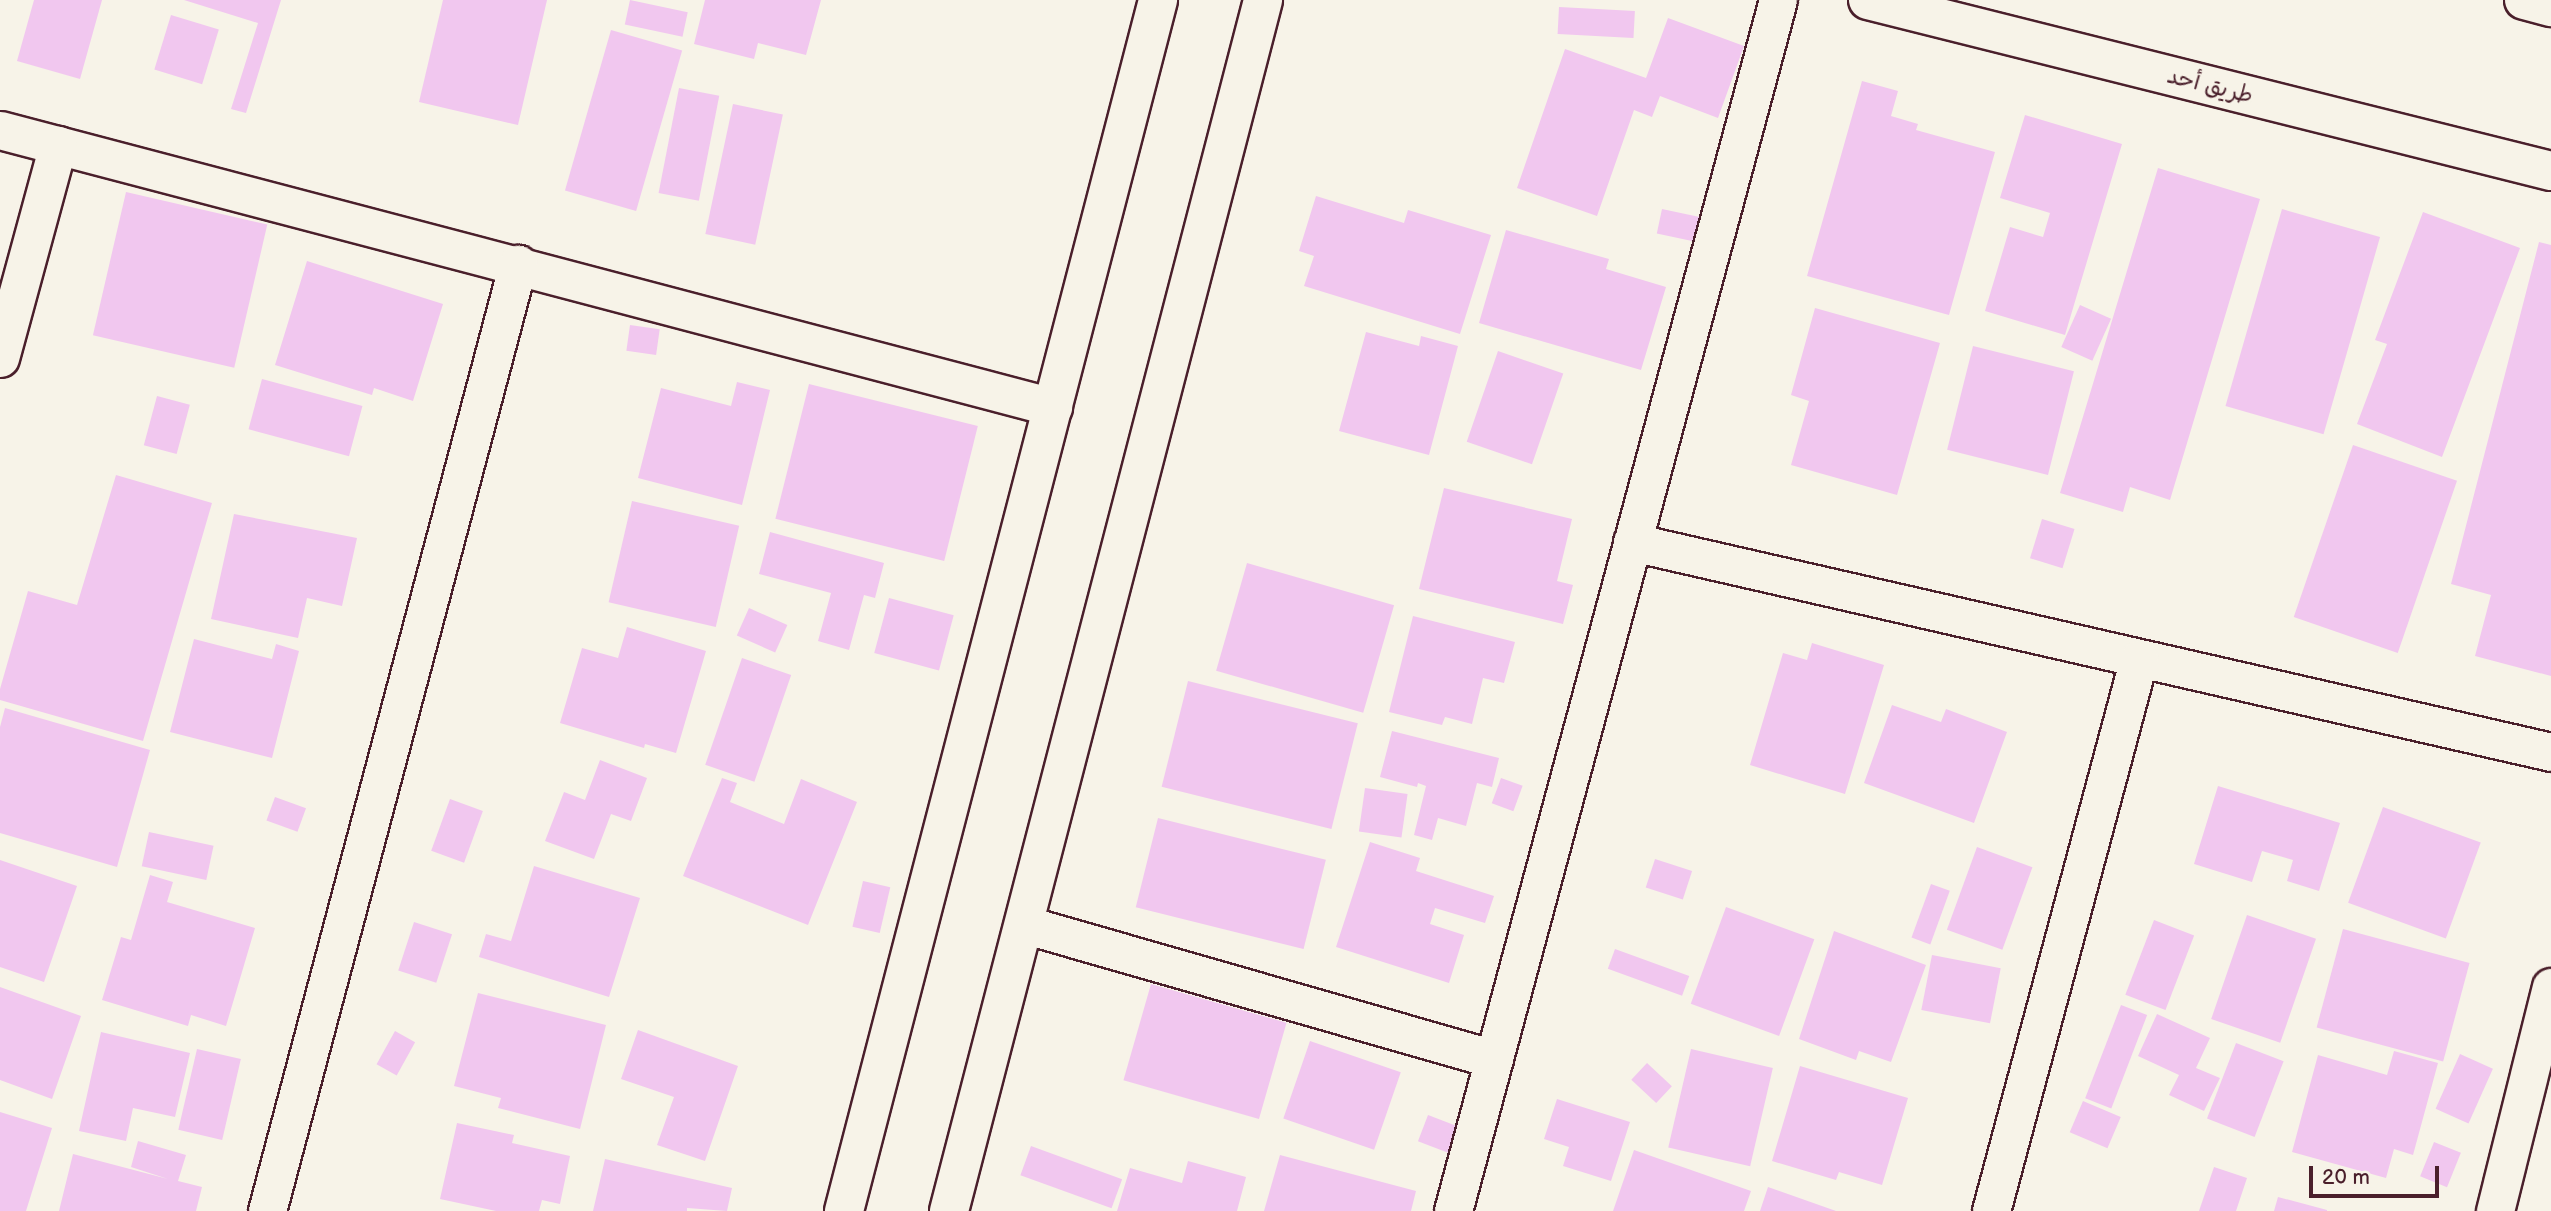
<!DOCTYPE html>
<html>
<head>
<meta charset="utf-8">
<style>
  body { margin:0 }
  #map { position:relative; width:2551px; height:1211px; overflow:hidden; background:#f7f3e8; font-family:"Balsamiq Sans","Playpen Sans Arabic",sans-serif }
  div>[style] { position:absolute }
  .building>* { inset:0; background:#f1c7ef; transform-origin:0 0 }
  .roads { filter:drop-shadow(2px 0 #4a1f2b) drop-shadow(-2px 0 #4a1f2b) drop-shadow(0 2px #4a1f2b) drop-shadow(0 -2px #4a1f2b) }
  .minor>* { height:37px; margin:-18.5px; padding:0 18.5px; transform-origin:18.5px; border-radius:18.5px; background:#f7f3e8 }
  .tertiary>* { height:38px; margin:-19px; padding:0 19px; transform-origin:19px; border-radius:19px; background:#f7f3e8 }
  .primary>* { height:38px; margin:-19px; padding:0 19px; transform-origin:19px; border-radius:19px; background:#f7f3e8 }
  span { translate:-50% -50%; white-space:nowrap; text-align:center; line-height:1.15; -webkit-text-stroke:5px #f7f3e8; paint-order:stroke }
  .street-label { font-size:23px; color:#4a1f2b }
  .scale { position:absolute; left:2309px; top:1166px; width:130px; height:32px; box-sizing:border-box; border:4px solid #4a1f2b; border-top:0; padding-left:9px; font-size:21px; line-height:24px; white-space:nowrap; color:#4a1f2b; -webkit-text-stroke:5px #f7f3e8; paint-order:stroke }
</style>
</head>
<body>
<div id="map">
  <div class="building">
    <i style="clip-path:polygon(34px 0,102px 0,80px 79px,17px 61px)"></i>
    <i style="clip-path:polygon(184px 0,281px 0,246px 113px,231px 109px,258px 23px)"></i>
    <i style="clip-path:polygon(443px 0,547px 0,518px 125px,419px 102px)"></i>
    <i style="left:630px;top:0;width:59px;height:25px;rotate:12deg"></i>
    <i style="clip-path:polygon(705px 0,821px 0,806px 55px,758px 43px,754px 59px,694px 44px)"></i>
    <i style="left:1559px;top:7px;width:76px;height:27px;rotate:3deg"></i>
    <i style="left:171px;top:15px;width:50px;height:57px;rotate:17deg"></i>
    <i style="clip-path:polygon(1668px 18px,1744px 46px,1718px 118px,1660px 96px,1652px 117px,1634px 110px,1597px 216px,1517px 188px,1565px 49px,1646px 78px)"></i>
    <i style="left:611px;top:30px;width:74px;height:167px;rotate:16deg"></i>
    <i style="clip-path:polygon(1862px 81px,1898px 91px,1891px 116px,1918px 124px,1916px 130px,1995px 152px,1949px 315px,1807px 276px)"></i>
    <i style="left:679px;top:88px;width:41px;height:107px;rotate:11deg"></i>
    <i style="left:733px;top:104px;width:51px;height:133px;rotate:12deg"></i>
    <i style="clip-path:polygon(2025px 115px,2122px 144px,2065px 335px,1985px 311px,2010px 227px,2043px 237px,2050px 213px,2000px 198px)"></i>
    <i style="clip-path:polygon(2158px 168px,2260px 199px,2170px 500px,2130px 487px,2123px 512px,2060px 493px)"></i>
    <i style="left:126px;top:192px;width:145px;height:147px;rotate:13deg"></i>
    <i style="clip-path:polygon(1316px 196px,1404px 223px,1408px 210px,1491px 235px,1460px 334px,1304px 286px,1314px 256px,1299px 251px)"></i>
    <i style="left:1662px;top:209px;width:42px;height:25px;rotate:12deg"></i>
    <i style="left:2282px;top:209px;width:102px;height:205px;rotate:16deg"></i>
    <i style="clip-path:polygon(2423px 212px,2520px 248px,2442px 457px,2357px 424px,2387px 344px,2375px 340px)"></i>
    <i style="clip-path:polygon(1506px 230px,1609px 259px,1606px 269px,1666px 287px,1641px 370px,1479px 323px)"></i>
    <i style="clip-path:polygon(2539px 242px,2551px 245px,2551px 676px,2475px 656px,2491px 595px,2451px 584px)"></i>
    <i style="clip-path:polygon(307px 261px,443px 304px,413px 401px,374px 388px,372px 395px,275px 365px)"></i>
    <i style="left:2080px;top:305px;width:34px;height:46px;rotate:24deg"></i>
    <i style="clip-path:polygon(1815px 308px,1940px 343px,1897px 495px,1791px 465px,1809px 401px,1791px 395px)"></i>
    <i style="left:630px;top:325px;width:30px;height:26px;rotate:8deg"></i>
    <i style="clip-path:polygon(1366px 332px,1419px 346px,1421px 336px,1458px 346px,1429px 455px,1339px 431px)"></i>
    <i style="left:1973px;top:346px;width:104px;height:107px;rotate:14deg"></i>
    <i style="left:1498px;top:351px;width:69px;height:96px;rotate:19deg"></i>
    <i style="left:262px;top:379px;width:104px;height:52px;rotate:15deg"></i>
    <i style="clip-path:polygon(737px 382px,770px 390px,742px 505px,638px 478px,661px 388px,731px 406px)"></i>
    <i style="left:809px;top:384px;width:174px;height:139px;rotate:14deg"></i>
    <i style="left:157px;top:396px;width:34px;height:51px;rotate:15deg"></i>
    <i style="left:2353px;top:445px;width:110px;height:182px;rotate:19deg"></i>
    <i style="clip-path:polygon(116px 475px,212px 503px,143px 741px,0 700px,0 689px,28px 591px,77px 605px)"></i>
    <i style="clip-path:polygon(1444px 488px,1572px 519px,1557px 581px,1573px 585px,1563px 624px,1419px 589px)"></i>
    <i style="left:632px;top:501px;width:110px;height:104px;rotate:13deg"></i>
    <i style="clip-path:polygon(234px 514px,357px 538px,342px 606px,307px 598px,298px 638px,211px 619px)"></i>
    <i style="left:2042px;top:519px;width:34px;height:41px;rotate:17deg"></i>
    <i style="clip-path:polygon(770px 532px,884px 563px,875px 598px,864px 595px,849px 650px,818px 641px,831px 593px,759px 574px)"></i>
    <i style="left:1247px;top:563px;width:153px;height:112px;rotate:16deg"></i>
    <i style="left:889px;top:598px;width:67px;height:57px;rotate:15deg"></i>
    <i style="left:749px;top:608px;width:42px;height:30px;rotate:24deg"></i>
    <i style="clip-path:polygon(1413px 616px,1515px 642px,1504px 683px,1483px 678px,1472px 724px,1445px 717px,1442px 725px,1389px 712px)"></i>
    <i style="clip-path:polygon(627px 627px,706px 651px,676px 753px,645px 744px,644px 748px,560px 723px,582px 648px,618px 658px)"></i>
    <i style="clip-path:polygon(194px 639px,272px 659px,276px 644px,299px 651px,272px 758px,170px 732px)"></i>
    <i style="clip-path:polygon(1812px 643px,1884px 665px,1845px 794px,1750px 765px,1783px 653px,1807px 660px)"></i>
    <i style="left:742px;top:658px;width:52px;height:113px;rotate:19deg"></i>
    <i style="left:1188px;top:681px;width:175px;height:109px;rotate:14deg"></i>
    <i style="clip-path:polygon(1892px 705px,1941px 722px,1946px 709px,2007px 732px,1974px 823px,1864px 783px)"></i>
    <i style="clip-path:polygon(5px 708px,150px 750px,117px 867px,0 833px,0 727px)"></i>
    <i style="clip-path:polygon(1392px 731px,1499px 758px,1492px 787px,1477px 783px,1466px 826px,1438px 818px,1432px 840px,1414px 835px,1426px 786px,1418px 783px,1417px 787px,1380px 777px)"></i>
    <i style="clip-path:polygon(600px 760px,647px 778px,631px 821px,611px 814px,594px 859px,545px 841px,564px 792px,585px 800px)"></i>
    <i style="clip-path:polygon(722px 778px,737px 783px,730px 802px,784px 824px,801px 779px,857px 802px,808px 925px,683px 876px)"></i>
    <i style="left:1501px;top:778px;width:23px;height:27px;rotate:20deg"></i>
    <i style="clip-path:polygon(2218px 786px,2340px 823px,2319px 891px,2287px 881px,2293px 860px,2262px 851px,2252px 882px,2194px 864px)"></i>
    <i style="left:1365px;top:788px;width:43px;height:44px;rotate:8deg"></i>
    <i style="left:275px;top:797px;width:33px;height:25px;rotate:20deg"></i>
    <i style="left:450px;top:799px;width:35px;height:55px;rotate:20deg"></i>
    <i style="left:2383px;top:807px;width:104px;height:102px;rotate:20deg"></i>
    <i style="left:1158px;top:818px;width:173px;height:92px;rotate:14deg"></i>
    <i style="left:149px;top:832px;width:66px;height:35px;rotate:12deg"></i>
    <i style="clip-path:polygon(1370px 842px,1420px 858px,1416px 871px,1494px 896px,1485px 923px,1435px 908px,1430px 924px,1464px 935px,1449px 983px,1336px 947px)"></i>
    <i style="left:1977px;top:847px;width:59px;height:88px;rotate:20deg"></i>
    <i style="left:1655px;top:859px;width:39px;height:30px;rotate:18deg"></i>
    <i style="clip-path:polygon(0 860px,77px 886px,44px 982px,0 967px)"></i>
    <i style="clip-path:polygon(534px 866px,640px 898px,609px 997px,479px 957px,486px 934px,511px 941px)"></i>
    <i style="clip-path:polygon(150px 875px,173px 882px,167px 902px,255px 928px,226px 1026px,191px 1015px,188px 1026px,102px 1000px,121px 937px,131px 940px)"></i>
    <i style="left:863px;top:881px;width:28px;height:47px;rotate:13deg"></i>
    <i style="left:1931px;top:884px;width:20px;height:57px;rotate:20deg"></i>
    <i style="left:1726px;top:907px;width:94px;height:103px;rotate:20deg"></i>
    <i style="left:2247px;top:915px;width:73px;height:110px;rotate:19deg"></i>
    <i style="left:2154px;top:920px;width:43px;height:80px;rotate:21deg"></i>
    <i style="left:414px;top:922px;width:40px;height:51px;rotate:18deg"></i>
    <i style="left:2343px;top:929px;width:131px;height:102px;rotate:15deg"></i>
    <i style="clip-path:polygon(1834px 931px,1926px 965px,1891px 1062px,1859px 1051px,1856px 1060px,1799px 1039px)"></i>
    <i style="left:1615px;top:949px;width:79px;height:21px;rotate:20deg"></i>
    <i style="left:1932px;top:955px;width:70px;height:56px;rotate:11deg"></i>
    <i style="left:1151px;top:984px;width:141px;height:100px;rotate:16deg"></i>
    <i style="clip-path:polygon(0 987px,81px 1016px,52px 1099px,0 1080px)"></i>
    <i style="clip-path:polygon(478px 993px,606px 1025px,580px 1129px,498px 1108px,501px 1098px,454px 1086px)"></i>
    <i style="left:2121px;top:1005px;width:28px;height:100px;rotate:21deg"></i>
    <i style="clip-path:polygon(2157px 1014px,2210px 1038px,2196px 1068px,2220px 1078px,2204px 1111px,2169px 1095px,2179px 1075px,2138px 1056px)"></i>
    <i style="clip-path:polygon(638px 1030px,738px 1066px,705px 1161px,657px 1145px,674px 1097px,621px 1079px)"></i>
    <i style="left:395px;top:1031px;width:23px;height:38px;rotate:29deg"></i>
    <i style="clip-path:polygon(101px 1032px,190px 1053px,175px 1117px,133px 1108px,126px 1141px,79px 1131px)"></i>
    <i style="left:1310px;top:1041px;width:96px;height:82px;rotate:19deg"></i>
    <i style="left:2236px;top:1043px;width:51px;height:81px;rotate:21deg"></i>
    <i style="left:197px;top:1049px;width:45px;height:83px;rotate:13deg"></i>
    <i style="left:1691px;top:1049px;width:84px;height:101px;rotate:13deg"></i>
    <i style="clip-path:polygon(2394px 1051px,2438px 1063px,2413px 1155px,2394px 1149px,2386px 1178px,2292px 1152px,2318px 1055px,2387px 1075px)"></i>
    <i style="left:2460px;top:1054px;width:36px;height:60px;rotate:24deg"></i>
    <i style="left:1647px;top:1063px;width:34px;height:23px;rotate:43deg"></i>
    <i style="clip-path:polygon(1800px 1066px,1908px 1098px,1882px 1185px,1839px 1172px,1836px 1180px,1772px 1161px)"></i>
    <i style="clip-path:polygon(1557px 1099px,1630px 1122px,1611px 1181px,1563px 1166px,1569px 1147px,1544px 1139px)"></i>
    <i style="left:2083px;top:1101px;width:41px;height:34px;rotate:23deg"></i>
    <i style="clip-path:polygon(0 1112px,52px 1128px,26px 1211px,0 1211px)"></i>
    <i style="left:1428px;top:1115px;width:42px;height:28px;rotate:21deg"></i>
    <i style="clip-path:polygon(457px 1123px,514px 1135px,512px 1143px,570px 1156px,560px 1204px,542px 1200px,539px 1211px,496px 1211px,440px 1199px)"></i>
    <i style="clip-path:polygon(138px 1141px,186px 1155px,178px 1181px,202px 1187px,196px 1211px,59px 1211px,73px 1154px,168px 1179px,131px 1167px)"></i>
    <i style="left:2434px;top:1142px;width:29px;height:37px;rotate:22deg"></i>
    <i style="left:1031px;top:1146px;width:97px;height:31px;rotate:20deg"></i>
    <i style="clip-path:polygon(1634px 1150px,1751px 1191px,1744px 1211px,1613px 1211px)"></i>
    <i style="clip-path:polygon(1280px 1155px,1416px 1191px,1411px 1211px,1264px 1211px)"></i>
    <i style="clip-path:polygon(605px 1159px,732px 1188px,727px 1211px,687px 1208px,687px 1211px,593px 1211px)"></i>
    <i style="clip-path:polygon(1188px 1161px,1246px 1177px,1237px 1211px,1117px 1211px,1130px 1168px,1182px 1183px)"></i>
    <i style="clip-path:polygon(2214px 1167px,2247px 1178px,2236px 1211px,2199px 1211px)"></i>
    <i style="clip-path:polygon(1768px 1187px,1836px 1211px,1760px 1211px)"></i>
    <i style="clip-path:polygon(2278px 1197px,2327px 1210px,2327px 1211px,2274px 1211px)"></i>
  </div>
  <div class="roads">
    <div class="minor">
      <i style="left:0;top:130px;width:1089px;rotate:14.74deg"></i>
      <i style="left:0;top:358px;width:221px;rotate:-74.8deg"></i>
      <i style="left:1632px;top:542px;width:943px;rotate:12.87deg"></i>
      <i style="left:1023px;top:924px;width:490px;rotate:16deg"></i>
      <i style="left:267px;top:1211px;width:980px;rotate:-75.16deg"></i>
      <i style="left:1453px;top:1211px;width:1254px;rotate:-74.98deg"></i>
      <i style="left:1991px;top:1211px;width:572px;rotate:-75.02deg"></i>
      <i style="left:2495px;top:1211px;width:231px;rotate:-76deg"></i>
    </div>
    <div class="tertiary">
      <i style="left:844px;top:1211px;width:1251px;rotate:-75.46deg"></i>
      <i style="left:949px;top:1211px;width:1251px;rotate:-75.46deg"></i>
    </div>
    <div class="primary">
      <i style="left:1868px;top:0;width:704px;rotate:14.06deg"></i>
      <i style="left:2524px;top:0;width:28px;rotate:15deg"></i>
    </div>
  </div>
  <div class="street-label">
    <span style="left:2210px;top:86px;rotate:14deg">طريق أحد</span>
  </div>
  <div class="scale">20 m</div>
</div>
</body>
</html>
